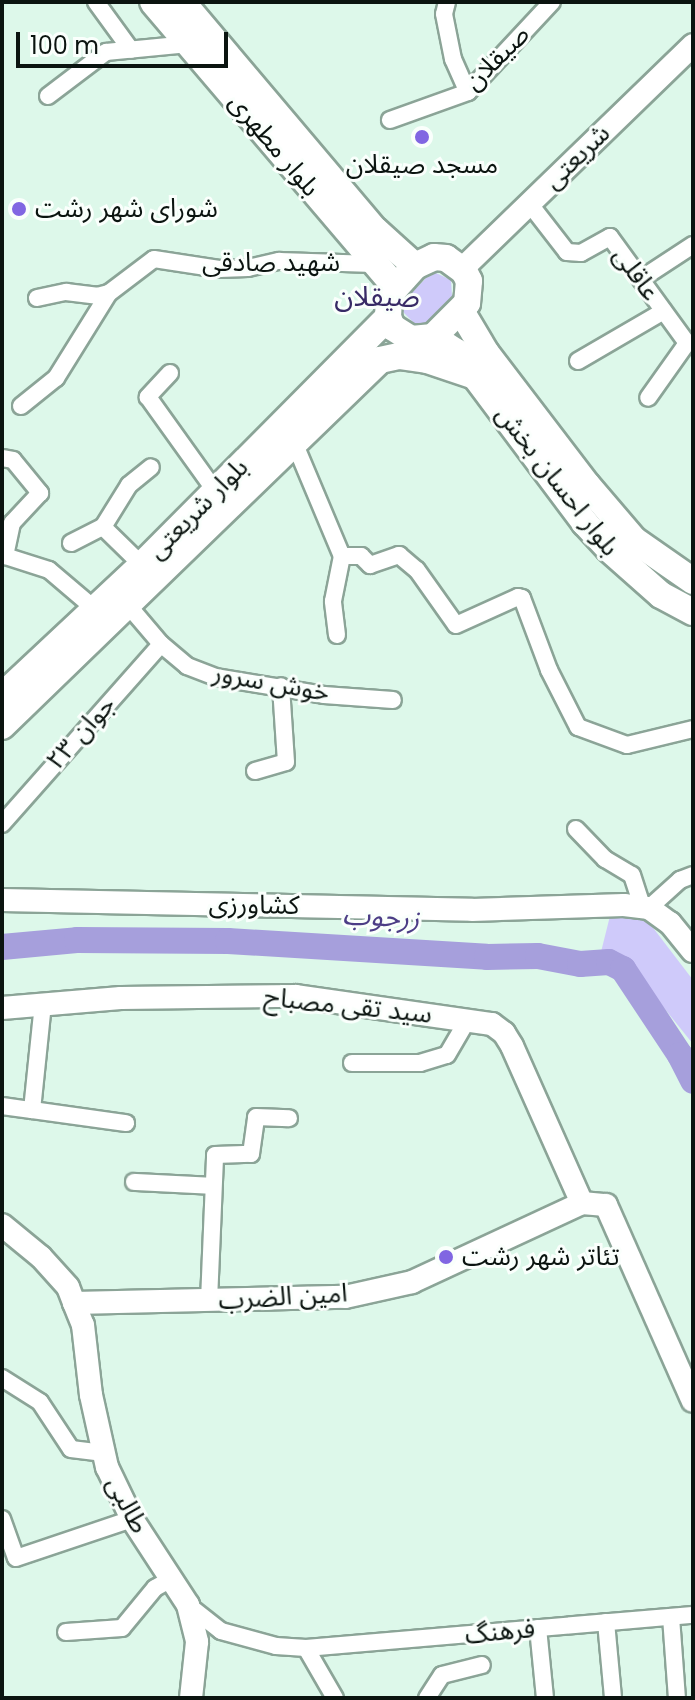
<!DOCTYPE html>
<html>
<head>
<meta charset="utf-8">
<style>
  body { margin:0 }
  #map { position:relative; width:695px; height:1700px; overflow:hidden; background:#ddf8ea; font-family:Poppins,"Noto Sans Arabic",sans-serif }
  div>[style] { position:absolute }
  .green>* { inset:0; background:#cfcafa }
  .river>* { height:26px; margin:-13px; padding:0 13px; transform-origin:13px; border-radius:13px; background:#a69fdc }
  .roads { filter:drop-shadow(2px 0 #8ba497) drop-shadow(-2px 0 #8ba497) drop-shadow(0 2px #8ba497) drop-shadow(0 -2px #8ba497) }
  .minor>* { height:16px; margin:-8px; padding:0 8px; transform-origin:8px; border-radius:8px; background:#fff }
  .secondary>* { height:22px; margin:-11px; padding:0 11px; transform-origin:11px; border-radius:11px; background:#fff }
  .primary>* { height:26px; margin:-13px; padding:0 13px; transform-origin:13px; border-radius:13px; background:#fff }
  .dots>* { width:22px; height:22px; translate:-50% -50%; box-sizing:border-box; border:4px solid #fafffc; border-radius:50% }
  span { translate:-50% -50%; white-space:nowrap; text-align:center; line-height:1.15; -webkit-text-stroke:6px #fafffc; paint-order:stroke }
  .street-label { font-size:26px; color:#0b1410 }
  .poi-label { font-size:26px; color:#0b1410 }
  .left { translate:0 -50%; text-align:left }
  .neighbourhood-label { font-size:28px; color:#382b66 }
  .water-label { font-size:28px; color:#4c3d86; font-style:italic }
  .frame { position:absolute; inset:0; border:4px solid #0b1410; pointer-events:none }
  .scale { position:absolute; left:16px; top:32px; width:212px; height:36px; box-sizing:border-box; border:4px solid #0b1410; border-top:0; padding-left:10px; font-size:24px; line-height:28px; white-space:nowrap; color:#0b1410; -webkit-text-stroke:6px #fafffc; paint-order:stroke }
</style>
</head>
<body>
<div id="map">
  <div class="green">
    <i style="clip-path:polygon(436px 273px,451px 280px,452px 296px,426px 323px,415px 324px,403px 312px,404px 301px,426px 278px)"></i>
    <i style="clip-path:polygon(612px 908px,644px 916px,693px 980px,693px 1044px,627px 962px,601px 952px)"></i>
  </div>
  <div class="river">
    <i style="left:2px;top:947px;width:75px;rotate:-5.3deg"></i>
    <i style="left:77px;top:940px;width:151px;rotate:0.4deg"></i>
    <i style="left:228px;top:941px;width:259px;rotate:3.5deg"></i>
    <i style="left:487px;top:957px;width:51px;rotate:-1.1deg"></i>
    <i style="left:538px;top:956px;width:43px;rotate:10.8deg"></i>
    <i style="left:580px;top:964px;width:29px;rotate:-4deg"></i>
    <i style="left:609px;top:962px;width:16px;rotate:27deg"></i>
    <i style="left:623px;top:969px;width:103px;rotate:56.5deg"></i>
    <i style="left:680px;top:1055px;width:29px;rotate:63deg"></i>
  </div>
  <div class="roads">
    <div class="minor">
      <i style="left:96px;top:2px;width:59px;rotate:53.9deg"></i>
      <i style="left:447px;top:2px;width:12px;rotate:104deg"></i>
      <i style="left:444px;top:14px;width:46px;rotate:78.7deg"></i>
      <i style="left:453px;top:59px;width:36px;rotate:66deg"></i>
      <i style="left:48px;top:96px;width:73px;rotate:-37.2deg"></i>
      <i style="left:106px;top:52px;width:83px;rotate:-5.5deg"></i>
      <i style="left:390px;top:120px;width:83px;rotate:-19.7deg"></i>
      <i style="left:468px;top:92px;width:123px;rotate:-47deg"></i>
      <i style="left:529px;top:203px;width:62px;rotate:52.2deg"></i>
      <i style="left:567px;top:252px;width:14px;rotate:4deg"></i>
      <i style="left:581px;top:253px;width:33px;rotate:-29deg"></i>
      <i style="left:610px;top:237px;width:131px;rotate:54deg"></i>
      <i style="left:687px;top:343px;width:67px;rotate:125.3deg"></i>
      <i style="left:641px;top:279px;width:62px;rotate:-33.2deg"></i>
      <i style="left:37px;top:298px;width:30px;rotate:-12deg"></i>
      <i style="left:66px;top:292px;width:31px;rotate:7deg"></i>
      <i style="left:97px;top:296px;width:12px;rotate:-14deg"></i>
      <i style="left:109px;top:293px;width:56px;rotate:-37.1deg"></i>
      <i style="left:154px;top:259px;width:66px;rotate:8.7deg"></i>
      <i style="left:219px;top:269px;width:29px;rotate:-2deg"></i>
      <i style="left:248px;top:268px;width:32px;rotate:-13deg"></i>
      <i style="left:279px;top:261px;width:95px;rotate:1.8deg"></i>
      <i style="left:578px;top:361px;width:99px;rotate:-30.2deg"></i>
      <i style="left:170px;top:373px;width:33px;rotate:133deg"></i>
      <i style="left:148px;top:397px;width:117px;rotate:54.4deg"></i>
      <i style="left:21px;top:406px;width:45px;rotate:-38.7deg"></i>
      <i style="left:56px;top:378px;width:100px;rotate:-58.1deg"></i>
      <i style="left:294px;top:442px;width:124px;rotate:67.2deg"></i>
      <i style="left:342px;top:556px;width:19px"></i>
      <i style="left:361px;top:556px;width:13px;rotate:45deg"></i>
      <i style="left:370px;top:565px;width:31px;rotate:-19deg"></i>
      <i style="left:399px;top:555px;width:23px;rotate:40deg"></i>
      <i style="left:417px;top:570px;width:67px;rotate:54.7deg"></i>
      <i style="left:456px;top:625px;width:68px;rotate:-24.3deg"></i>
      <i style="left:518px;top:597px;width:4px;rotate:14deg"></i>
      <i style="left:522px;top:598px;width:77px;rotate:69.4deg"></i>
      <i style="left:549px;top:670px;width:64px;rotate:63deg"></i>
      <i style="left:578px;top:727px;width:52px;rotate:20.2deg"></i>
      <i style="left:627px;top:745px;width:68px;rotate:-13.6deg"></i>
      <i style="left:2px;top:458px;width:11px;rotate:10deg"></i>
      <i style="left:13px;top:460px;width:43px;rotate:50.7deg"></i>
      <i style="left:40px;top:493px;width:41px;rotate:133deg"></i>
      <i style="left:12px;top:523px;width:34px;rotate:102deg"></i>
      <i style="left:103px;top:527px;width:54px;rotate:44.3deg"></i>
      <i style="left:71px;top:543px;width:36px;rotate:-27deg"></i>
      <i style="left:103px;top:527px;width:49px;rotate:-58.2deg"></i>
      <i style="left:129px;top:485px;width:28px;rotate:-39deg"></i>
      <i style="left:2px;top:555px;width:49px;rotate:17.7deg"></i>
      <i style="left:49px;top:570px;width:62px;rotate:40.4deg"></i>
      <i style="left:127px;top:604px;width:52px;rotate:49.6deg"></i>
      <i style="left:161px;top:644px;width:34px;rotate:40deg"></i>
      <i style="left:187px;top:666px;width:30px;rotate:21deg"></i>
      <i style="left:215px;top:677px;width:110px;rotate:9.4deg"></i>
      <i style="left:324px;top:695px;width:69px;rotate:4.1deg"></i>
      <i style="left:337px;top:635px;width:34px;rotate:-97deg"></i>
      <i style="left:333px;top:601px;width:46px;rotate:-78.7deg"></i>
      <i style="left:255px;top:771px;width:32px;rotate:-16deg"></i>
      <i style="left:286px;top:762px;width:76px;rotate:-93.8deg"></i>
      <i style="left:2px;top:824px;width:240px;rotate:-48.5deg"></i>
      <i style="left:576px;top:829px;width:42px;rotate:46deg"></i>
      <i style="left:605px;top:859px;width:31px;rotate:31deg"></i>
      <i style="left:632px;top:875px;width:33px;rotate:72deg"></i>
      <i style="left:649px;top:908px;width:42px;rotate:-42.1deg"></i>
      <i style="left:680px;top:880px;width:14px;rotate:-21deg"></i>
      <i style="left:352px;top:1063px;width:68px"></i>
      <i style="left:420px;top:1063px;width:28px;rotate:-17deg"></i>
      <i style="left:447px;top:1055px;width:42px;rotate:-59.7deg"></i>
      <i style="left:2px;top:1106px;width:30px;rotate:8deg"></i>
      <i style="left:32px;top:1110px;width:107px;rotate:-84.1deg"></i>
      <i style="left:32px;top:1110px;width:95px;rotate:7.9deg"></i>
      <i style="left:134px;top:1182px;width:78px;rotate:2.9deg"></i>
      <i style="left:209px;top:1301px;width:146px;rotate:-87.6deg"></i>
      <i style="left:215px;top:1155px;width:36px;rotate:-2deg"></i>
      <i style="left:251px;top:1154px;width:37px;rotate:-82deg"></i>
      <i style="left:256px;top:1117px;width:33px;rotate:2deg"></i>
      <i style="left:2px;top:1378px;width:45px;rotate:32.3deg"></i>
      <i style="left:40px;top:1402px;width:56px;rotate:56.6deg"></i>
      <i style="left:71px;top:1449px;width:33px;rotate:7deg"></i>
      <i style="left:2px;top:1519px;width:41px;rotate:70.3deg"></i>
      <i style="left:16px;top:1558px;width:122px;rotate:-18.6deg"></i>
      <i style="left:188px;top:1605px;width:42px;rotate:38.2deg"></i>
      <i style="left:221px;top:1631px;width:57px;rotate:15.3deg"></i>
      <i style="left:276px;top:1646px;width:30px;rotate:4deg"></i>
      <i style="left:306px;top:1648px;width:388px;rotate:-4.9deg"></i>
      <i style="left:671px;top:1617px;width:81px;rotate:85.8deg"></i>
      <i style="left:606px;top:1622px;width:76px;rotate:84.7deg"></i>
      <i style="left:538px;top:1628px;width:70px;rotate:84.3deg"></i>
      <i style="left:66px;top:1632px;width:56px;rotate:-4.1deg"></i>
      <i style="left:122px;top:1628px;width:52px;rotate:-50.5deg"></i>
      <i style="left:155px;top:1588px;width:18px;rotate:-29deg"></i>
      <i style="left:306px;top:1648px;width:58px;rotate:59.9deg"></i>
      <i style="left:427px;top:1698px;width:27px;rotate:-57deg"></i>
      <i style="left:442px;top:1675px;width:41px;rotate:-14deg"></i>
    </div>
    <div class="secondary">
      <i style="left:462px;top:269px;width:322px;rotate:-44.1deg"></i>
      <i style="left:2px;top:900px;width:470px;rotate:1.2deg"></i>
      <i style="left:472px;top:910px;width:152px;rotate:-1.9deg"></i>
      <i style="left:624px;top:905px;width:25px;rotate:7deg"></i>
      <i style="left:649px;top:908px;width:26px;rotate:36deg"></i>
      <i style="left:670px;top:923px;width:36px;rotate:51deg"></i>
      <i style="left:2px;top:1008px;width:119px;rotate:-4.8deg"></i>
      <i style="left:121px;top:998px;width:174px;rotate:-0.7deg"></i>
      <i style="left:295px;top:996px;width:199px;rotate:8.1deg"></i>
      <i style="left:492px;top:1024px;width:15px;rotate:37deg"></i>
      <i style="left:504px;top:1033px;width:15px;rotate:58deg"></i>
      <i style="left:512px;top:1046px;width:172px;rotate:66deg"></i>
      <i style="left:582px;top:1203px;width:24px;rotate:5deg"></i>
      <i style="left:606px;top:1205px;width:214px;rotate:66.1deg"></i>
      <i style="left:2px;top:1225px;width:50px;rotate:39.4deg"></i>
      <i style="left:41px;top:1257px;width:40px;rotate:48deg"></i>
      <i style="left:68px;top:1287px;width:17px;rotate:69deg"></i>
      <i style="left:74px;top:1303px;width:24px;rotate:68deg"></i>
      <i style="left:83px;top:1325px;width:70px;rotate:83.5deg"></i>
      <i style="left:91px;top:1395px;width:74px;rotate:77.5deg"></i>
      <i style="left:107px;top:1467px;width:58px;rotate:64.3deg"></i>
      <i style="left:132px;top:1519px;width:103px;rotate:56.9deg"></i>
      <i style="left:188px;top:1605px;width:38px;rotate:76deg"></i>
      <i style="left:197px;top:1642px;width:56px;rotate:96.1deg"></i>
      <i style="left:74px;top:1303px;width:271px;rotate:-1.3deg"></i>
      <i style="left:345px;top:1297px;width:69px;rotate:-12.6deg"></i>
      <i style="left:412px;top:1282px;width:187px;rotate:-24.9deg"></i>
    </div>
    <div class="primary">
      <i style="left:153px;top:2px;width:373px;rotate:49.6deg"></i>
      <i style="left:182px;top:2px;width:299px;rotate:49.8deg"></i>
      <i style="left:375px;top:230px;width:54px;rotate:42deg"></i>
      <i style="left:434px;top:257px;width:12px;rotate:5deg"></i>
      <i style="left:446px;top:258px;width:22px;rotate:36deg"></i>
      <i style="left:464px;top:271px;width:11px;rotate:63deg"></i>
      <i style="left:469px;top:281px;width:22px;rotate:95deg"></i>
      <i style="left:467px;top:303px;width:48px;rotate:135deg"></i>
      <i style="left:433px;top:337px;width:22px;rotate:175deg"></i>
      <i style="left:411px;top:339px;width:22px;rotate:-148deg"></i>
      <i style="left:392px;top:327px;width:11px;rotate:-112deg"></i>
      <i style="left:388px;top:317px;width:22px;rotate:-87deg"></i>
      <i style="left:389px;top:295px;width:39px;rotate:-48deg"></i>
      <i style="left:415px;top:266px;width:21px;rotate:-25deg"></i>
      <i style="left:461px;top:311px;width:49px;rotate:59.2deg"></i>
      <i style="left:486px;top:353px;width:166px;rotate:52.6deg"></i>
      <i style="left:587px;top:485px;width:72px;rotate:49.5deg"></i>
      <i style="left:634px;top:540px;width:72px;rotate:34.8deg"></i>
      <i style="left:433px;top:337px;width:27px;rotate:33deg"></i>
      <i style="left:456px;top:352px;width:31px;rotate:52deg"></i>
      <i style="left:475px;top:376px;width:184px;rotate:53.2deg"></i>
      <i style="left:585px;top:523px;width:35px;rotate:47deg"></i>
      <i style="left:609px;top:549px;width:69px;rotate:41.5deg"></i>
      <i style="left:661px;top:595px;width:36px;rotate:28deg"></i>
      <i style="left:2px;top:696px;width:192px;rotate:-43.1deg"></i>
      <i style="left:142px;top:565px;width:349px;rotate:-45.2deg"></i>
      <i style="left:2px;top:726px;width:526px;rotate:-44.08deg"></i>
      <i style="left:380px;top:360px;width:19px;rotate:-12deg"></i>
      <i style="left:399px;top:356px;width:28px;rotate:8deg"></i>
      <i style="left:427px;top:360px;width:51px;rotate:18.4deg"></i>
    </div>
  </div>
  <div class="dots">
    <i style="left:422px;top:137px;background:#8166e2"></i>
    <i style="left:19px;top:209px;background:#8166e2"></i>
    <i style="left:446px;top:1257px;background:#8166e2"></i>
  </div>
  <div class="street-label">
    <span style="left:497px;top:58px;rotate:-45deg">صیقلان</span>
    <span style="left:274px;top:145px;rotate:50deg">بلوار مطهری</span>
    <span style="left:577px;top:157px;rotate:-44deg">شریعتی</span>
    <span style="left:271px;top:263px">شهید صادقی</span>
    <span style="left:636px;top:274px;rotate:54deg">عاقلی</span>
    <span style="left:557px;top:481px;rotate:52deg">بلوار احسان بخش</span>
    <span style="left:198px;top:509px;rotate:-45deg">بلوار شریعتی</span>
    <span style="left:271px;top:683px;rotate:10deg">خوش سرور</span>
    <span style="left:81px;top:733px;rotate:-48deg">جوان ۲۳</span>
    <span style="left:254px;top:905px;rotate:1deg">کشاورزی</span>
    <span style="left:348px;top:1006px;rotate:6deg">سید تقی مصباح</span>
    <span style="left:283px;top:1297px;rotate:-3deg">امین الضرب</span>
    <span style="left:127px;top:1505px;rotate:62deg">طالبی</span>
    <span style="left:500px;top:1632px;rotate:-5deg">فرهنگ</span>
  </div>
  <div class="poi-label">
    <span style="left:422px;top:165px">مسجد صیقلان</span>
    <span class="left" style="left:35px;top:209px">شورای شهر رشت</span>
    <span class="left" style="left:462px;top:1257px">تئاتر شهر رشت</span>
  </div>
  <div class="neighbourhood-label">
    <span style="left:377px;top:297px">صیقلان</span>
  </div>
  <div class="water-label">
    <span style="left:381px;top:917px;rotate:3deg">زرجوب</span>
  </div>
  <div class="frame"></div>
  <div class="scale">100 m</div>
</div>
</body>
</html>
